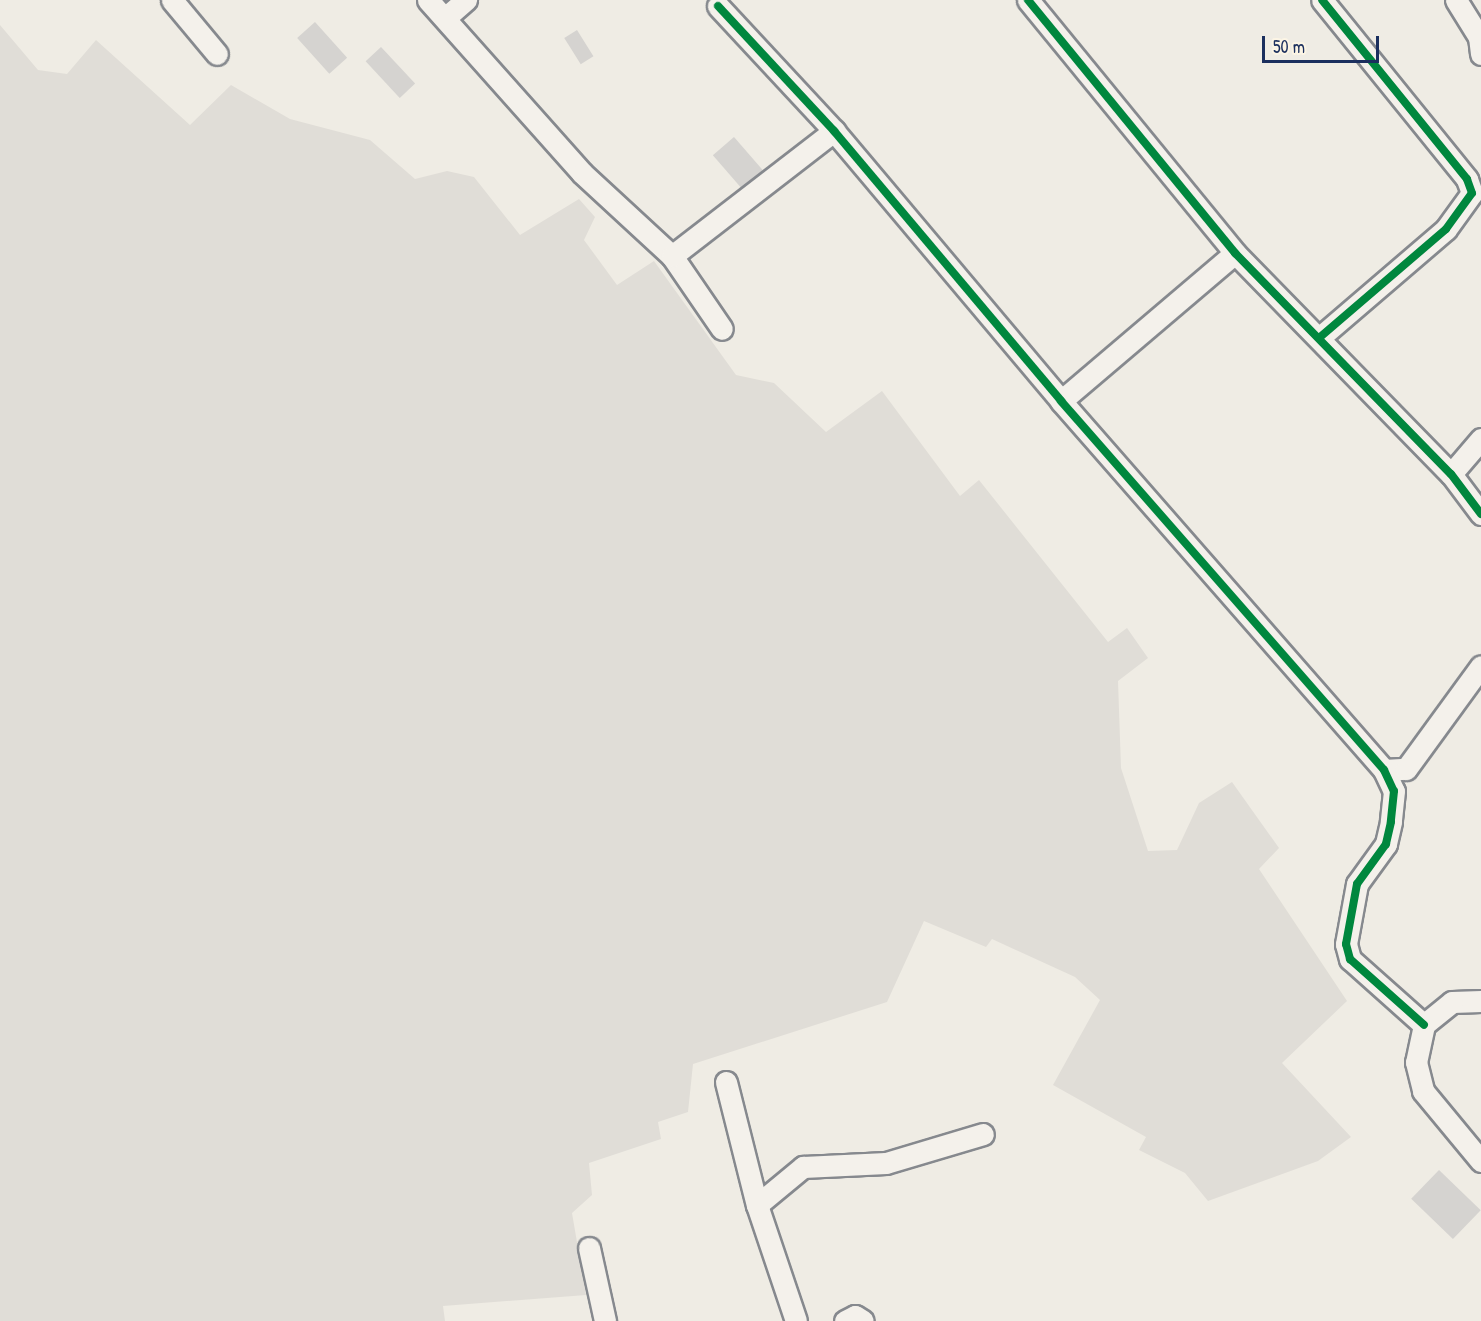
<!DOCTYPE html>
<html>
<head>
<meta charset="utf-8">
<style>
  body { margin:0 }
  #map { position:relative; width:1481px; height:1321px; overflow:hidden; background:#efece4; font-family:"Patrick Hand",sans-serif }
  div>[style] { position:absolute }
  .green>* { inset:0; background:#e0ddd7 }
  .building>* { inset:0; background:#d5d3d0; transform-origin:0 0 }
  .roads { filter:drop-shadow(2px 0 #86898e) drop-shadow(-2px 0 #86898e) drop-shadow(0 2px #86898e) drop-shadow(0 -2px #86898e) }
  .minor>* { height:21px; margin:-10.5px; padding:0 10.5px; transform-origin:10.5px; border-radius:10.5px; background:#f4f1eb }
  .cycleway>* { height:8px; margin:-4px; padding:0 4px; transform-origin:4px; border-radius:4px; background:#00873e }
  span { translate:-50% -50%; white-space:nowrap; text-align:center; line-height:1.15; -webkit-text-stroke:6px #fcf5e5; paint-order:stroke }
  .scale { position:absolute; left:1262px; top:36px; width:117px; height:27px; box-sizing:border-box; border:3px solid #1b2f5e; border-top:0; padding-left:8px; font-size:18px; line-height:21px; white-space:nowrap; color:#1b2f5e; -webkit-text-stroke:4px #fcf5e5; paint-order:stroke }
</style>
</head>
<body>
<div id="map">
  <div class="green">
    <i style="clip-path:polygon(0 25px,38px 70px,67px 74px,96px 40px,190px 125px,231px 85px,290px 119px,370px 140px,415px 179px,447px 171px,474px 177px,520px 235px,579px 199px,595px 217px,584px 240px,617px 285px,654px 261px,736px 375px,774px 383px,826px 432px,882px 391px,960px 496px,979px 480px,1108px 642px,1127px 628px,1148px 658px,1118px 681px,1121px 768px,1148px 851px,1177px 850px,1199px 803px,1232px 782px,1279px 848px,1259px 869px,1347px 1001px,1282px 1063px,1351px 1137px,1318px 1161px,1208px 1201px,1185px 1173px,1139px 1150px,1146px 1137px,1053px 1085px,1100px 1000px,1075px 977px,992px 939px,986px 947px,924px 921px,887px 1002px,693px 1064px,688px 1112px,658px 1122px,661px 1139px,589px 1163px,592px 1195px,572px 1213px,586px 1295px,443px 1306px,445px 1321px,0 1321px)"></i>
  </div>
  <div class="building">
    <i style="left:315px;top:22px;width:48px;height:24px;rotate:48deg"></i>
    <i style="left:577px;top:30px;width:31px;height:15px;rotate:58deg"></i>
    <i style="left:381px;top:47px;width:50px;height:21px;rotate:47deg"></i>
    <i style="left:734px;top:137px;width:44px;height:28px;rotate:49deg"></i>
    <i style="left:1439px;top:1170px;width:58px;height:40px;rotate:44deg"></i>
  </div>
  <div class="roads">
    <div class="minor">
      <i style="left:172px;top:0;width:70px;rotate:50.2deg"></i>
      <i style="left:428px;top:0;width:232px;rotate:48.3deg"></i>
      <i style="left:582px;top:173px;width:122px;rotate:42.7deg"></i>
      <i style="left:672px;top:256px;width:88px;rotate:55.6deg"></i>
      <i style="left:1028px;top:0;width:327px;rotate:50.7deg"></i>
      <i style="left:1235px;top:253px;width:309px;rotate:45.7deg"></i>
      <i style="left:1451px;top:474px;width:50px;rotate:53.1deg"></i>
      <i style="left:1456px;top:0;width:44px;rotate:58.1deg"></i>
      <i style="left:1479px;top:37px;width:17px;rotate:83deg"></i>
      <i style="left:718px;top:6px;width:171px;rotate:47.1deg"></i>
      <i style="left:834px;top:131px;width:353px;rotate:49.9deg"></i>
      <i style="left:1061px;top:401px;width:490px;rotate:48.8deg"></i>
      <i style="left:1384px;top:770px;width:23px;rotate:65deg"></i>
      <i style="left:1394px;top:791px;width:31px;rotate:96deg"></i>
      <i style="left:1391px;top:822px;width:23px;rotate:103deg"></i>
      <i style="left:1386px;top:844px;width:49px;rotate:125.9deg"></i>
      <i style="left:1357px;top:884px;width:61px;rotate:100.4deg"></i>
      <i style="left:1346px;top:944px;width:16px;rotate:75deg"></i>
      <i style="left:1350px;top:959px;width:99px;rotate:41.7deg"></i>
      <i style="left:445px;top:18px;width:28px;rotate:-41deg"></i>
      <i style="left:672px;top:256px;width:205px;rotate:-37.7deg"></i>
      <i style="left:1319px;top:338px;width:167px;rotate:-40.6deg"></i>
      <i style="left:1446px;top:229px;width:44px;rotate:-54.2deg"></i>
      <i style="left:1472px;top:193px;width:15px;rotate:-110deg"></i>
      <i style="left:1467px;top:179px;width:230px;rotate:-129deg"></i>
      <i style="left:1061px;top:401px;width:228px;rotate:-40.4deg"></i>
      <i style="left:1451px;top:474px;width:46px;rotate:-49.4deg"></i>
      <i style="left:1384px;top:770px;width:22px;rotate:-3deg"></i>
      <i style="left:1406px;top:769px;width:127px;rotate:-53.9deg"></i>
      <i style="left:1481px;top:1001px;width:29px;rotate:178deg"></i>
      <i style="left:1452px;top:1002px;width:36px;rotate:141deg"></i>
      <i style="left:1424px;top:1025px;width:38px;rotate:102deg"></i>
      <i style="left:1416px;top:1062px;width:30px;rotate:76deg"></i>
      <i style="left:1423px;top:1091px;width:91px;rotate:50.4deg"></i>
      <i style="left:726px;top:1082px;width:127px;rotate:75.9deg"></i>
      <i style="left:757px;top:1205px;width:122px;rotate:71.4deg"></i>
      <i style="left:757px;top:1205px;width:60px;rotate:-39.6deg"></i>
      <i style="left:803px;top:1167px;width:83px;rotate:-2.8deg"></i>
      <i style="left:886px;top:1163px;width:101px;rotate:-16.6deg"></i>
      <i style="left:589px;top:1248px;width:75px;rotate:77.6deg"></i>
      <i style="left:845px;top:1321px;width:11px;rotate:-27deg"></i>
      <i style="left:855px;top:1316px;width:9px;rotate:32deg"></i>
    </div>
  </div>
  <div class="cycleway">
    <i style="left:1028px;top:0;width:327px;rotate:50.7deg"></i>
    <i style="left:1235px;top:253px;width:309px;rotate:45.7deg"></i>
    <i style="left:1451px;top:474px;width:50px;rotate:53.1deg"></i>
    <i style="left:718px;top:6px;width:171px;rotate:47.1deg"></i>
    <i style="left:834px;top:131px;width:353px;rotate:49.9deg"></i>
    <i style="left:1061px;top:401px;width:490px;rotate:48.8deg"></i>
    <i style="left:1384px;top:770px;width:23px;rotate:65deg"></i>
    <i style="left:1394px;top:791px;width:31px;rotate:96deg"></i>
    <i style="left:1391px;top:822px;width:23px;rotate:103deg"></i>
    <i style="left:1386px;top:844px;width:49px;rotate:125.9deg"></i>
    <i style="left:1357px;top:884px;width:61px;rotate:100.4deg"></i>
    <i style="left:1346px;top:944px;width:16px;rotate:75deg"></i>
    <i style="left:1350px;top:959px;width:99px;rotate:41.7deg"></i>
    <i style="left:1319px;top:338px;width:167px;rotate:-40.6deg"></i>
    <i style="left:1446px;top:229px;width:44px;rotate:-54.2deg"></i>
    <i style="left:1472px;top:193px;width:15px;rotate:-110deg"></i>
    <i style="left:1467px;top:179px;width:230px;rotate:-129deg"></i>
  </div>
  <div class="scale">50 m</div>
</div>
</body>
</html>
